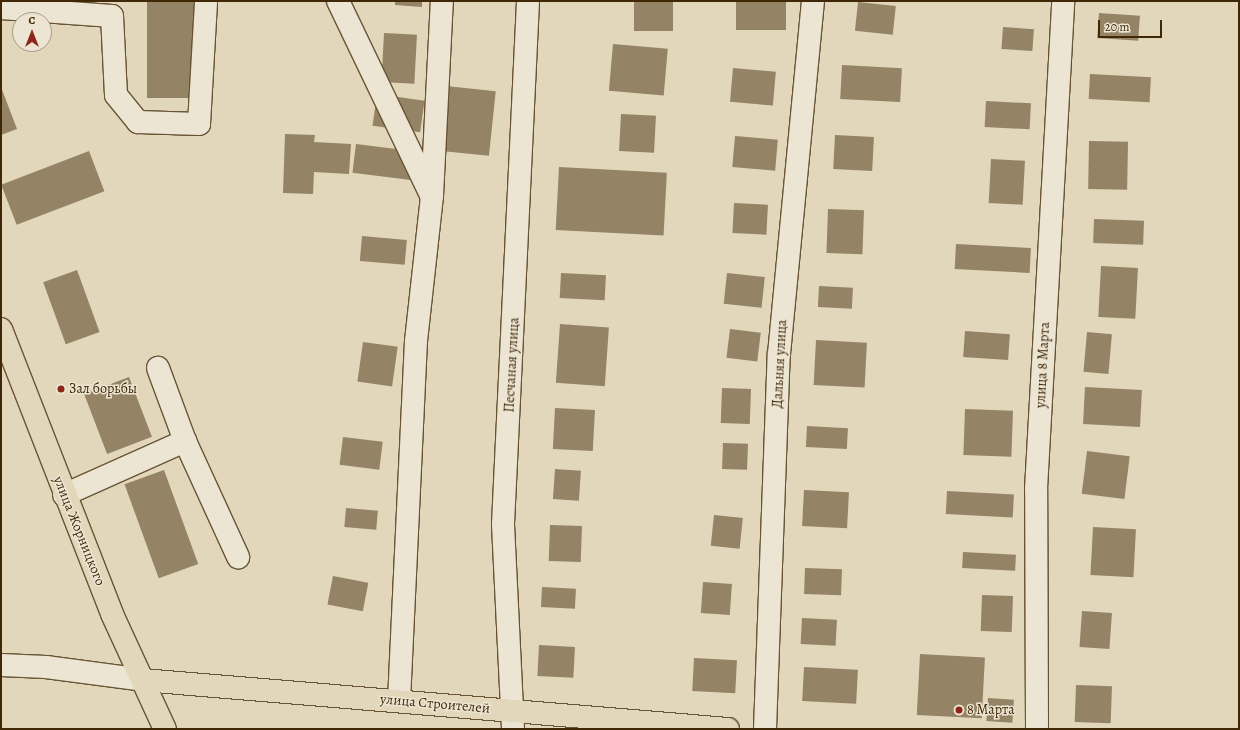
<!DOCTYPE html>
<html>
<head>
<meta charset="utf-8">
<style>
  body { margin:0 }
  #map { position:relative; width:1240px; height:730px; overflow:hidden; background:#e2d7bb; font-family:Alegreya,serif }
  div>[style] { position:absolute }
  .building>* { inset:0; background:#948365; transform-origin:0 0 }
  .roads { filter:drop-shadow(1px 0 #685434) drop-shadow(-1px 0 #685434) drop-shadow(0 1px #685434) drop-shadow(0 -1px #685434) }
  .minor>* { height:22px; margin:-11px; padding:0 11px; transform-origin:11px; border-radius:11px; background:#ece5d3 }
  .major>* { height:22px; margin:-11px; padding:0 11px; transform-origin:11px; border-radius:11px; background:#e2d7bb }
  .dots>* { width:11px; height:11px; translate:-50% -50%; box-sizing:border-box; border:2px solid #ece5d3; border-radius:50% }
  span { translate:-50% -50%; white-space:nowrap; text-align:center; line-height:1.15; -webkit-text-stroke:3px #ece5d3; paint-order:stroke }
  .street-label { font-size:14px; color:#402807 }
  .poi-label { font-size:14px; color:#402807 }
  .left { translate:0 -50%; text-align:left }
  .frame { position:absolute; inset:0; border:2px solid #402807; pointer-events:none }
  .north { position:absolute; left:12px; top:12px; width:40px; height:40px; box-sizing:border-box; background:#ece5d3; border:1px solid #a79981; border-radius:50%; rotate:0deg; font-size:11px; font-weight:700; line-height:16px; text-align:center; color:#402807 }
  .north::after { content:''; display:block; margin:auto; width:14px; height:18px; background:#8f2418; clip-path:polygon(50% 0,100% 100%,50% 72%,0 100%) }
  .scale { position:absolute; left:1098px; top:20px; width:64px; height:18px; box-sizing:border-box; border:2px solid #402807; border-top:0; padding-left:5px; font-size:12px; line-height:14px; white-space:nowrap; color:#402807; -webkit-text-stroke:3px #ece5d3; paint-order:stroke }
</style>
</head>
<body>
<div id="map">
  <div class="building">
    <i style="left:147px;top:1px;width:51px;height:97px"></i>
    <i style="clip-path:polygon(395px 1px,422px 1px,422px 7px,395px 5px)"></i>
    <i style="left:634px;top:1px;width:39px;height:30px"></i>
    <i style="left:736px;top:1px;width:50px;height:29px"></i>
    <i style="left:858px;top:2px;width:38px;height:29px;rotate:6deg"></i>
    <i style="left:1099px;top:13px;width:41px;height:25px;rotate:4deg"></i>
    <i style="left:1003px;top:27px;width:31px;height:22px;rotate:4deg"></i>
    <i style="left:384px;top:33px;width:33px;height:49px;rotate:3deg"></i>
    <i style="left:613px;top:44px;width:55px;height:47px;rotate:5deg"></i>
    <i style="left:842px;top:65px;width:60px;height:34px;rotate:3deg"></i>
    <i style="left:733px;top:68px;width:43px;height:34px;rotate:5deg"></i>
    <i style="left:1090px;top:74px;width:61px;height:25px;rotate:3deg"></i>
    <i style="left:446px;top:86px;width:50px;height:65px;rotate:6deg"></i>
    <i style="clip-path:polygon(1px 87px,17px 129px,1px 135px)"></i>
    <i style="left:377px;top:94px;width:48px;height:32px;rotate:8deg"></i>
    <i style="left:986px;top:101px;width:45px;height:26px;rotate:3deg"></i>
    <i style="left:621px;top:114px;width:35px;height:37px;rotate:3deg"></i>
    <i style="clip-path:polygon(285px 134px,315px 135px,314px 142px,351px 144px,349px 174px,314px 172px,313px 194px,283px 193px)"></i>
    <i style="left:835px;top:135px;width:39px;height:34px;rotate:3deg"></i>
    <i style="left:735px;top:136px;width:43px;height:31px;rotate:5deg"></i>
    <i style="left:1089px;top:141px;width:39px;height:48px;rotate:1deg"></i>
    <i style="left:356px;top:144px;width:73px;height:29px;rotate:7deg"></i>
    <i style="left:89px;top:151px;width:43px;height:94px;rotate:69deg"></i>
    <i style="left:991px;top:159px;width:34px;height:44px;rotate:3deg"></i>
    <i style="left:559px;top:167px;width:108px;height:63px;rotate:3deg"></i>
    <i style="left:734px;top:203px;width:34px;height:30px;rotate:3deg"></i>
    <i style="left:828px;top:209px;width:36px;height:44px;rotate:2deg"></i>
    <i style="left:1094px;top:219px;width:50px;height:24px;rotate:2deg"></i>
    <i style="left:362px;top:236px;width:45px;height:25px;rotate:5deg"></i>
    <i style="left:956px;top:244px;width:75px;height:25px;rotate:3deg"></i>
    <i style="left:1101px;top:266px;width:37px;height:51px;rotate:3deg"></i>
    <i style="left:77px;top:270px;width:66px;height:36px;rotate:70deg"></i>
    <i style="left:561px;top:273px;width:45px;height:25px;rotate:3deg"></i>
    <i style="left:727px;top:273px;width:38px;height:31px;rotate:6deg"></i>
    <i style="left:819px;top:286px;width:34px;height:21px;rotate:3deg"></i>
    <i style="left:560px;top:324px;width:49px;height:59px;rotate:4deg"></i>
    <i style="left:730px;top:329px;width:31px;height:29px;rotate:7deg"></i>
    <i style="left:965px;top:331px;width:45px;height:26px;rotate:4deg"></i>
    <i style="left:1087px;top:332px;width:25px;height:40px;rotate:5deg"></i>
    <i style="left:816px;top:340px;width:51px;height:45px;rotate:3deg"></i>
    <i style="left:363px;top:342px;width:35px;height:40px;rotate:8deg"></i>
    <i style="left:129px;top:377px;width:64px;height:48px;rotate:69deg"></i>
    <i style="left:1085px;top:387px;width:57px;height:37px;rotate:3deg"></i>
    <i style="left:722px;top:388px;width:29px;height:35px;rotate:2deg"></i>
    <i style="left:555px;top:408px;width:40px;height:41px;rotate:3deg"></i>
    <i style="left:965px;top:409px;width:48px;height:46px;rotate:2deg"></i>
    <i style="left:807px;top:426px;width:41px;height:21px;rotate:3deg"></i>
    <i style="left:343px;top:437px;width:40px;height:28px;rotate:7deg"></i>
    <i style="left:723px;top:443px;width:25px;height:26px;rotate:2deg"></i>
    <i style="left:1087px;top:451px;width:43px;height:43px;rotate:7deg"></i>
    <i style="left:555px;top:469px;width:26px;height:30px;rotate:4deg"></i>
    <i style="left:164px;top:470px;width:100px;height:42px;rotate:70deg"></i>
    <i style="left:804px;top:490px;width:45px;height:36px;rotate:3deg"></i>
    <i style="left:947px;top:491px;width:67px;height:23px;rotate:3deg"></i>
    <i style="left:346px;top:508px;width:32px;height:19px;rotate:5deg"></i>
    <i style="left:714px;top:515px;width:29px;height:31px;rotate:6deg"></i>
    <i style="left:550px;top:525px;width:32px;height:36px;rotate:2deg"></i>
    <i style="left:1093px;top:527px;width:43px;height:48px;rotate:3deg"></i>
    <i style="left:963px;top:552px;width:53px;height:16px;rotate:3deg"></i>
    <i style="left:805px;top:568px;width:37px;height:26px;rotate:2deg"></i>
    <i style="left:333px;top:576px;width:36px;height:29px;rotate:11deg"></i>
    <i style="left:703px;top:582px;width:29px;height:31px;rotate:4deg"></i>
    <i style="left:542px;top:587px;width:34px;height:20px;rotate:3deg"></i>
    <i style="left:982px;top:595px;width:31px;height:36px;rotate:2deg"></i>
    <i style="left:1082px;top:611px;width:30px;height:36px;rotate:4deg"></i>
    <i style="left:802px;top:618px;width:35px;height:26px;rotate:3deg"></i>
    <i style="left:539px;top:645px;width:36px;height:31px;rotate:3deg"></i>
    <i style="left:920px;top:654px;width:65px;height:61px;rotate:3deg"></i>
    <i style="left:694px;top:658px;width:43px;height:33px;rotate:3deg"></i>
    <i style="left:804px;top:667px;width:54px;height:34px;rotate:3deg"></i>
    <i style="left:1076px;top:685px;width:36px;height:37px;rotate:2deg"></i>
    <i style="left:988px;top:698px;width:26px;height:23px;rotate:4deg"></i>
  </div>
  <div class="roads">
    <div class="minor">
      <i style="left:338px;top:1px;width:215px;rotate:64.4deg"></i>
      <i style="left:1px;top:8px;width:111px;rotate:4.1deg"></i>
      <i style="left:112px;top:16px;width:79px;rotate:87.1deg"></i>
      <i style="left:116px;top:95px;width:35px;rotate:51deg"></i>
      <i style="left:138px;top:122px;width:61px;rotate:1.9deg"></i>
      <i style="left:199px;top:124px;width:123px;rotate:-86.7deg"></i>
      <i style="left:185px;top:441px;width:128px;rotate:65.4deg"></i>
      <i style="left:64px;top:495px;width:133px;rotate:-24.1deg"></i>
      <i style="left:185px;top:441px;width:78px;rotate:-110.3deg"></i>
      <i style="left:1px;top:665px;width:45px;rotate:2.5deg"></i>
      <i style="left:46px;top:667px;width:98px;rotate:7.6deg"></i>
      <i style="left:399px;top:701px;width:360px;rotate:-87.3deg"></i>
      <i style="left:416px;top:341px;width:146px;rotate:-83.7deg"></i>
      <i style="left:432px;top:196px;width:195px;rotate:-87.1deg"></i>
      <i style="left:513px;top:729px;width:205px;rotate:-92.8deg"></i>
      <i style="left:503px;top:524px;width:524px;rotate:-87.26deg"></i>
      <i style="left:765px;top:729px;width:375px;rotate:-87.9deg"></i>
      <i style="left:779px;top:354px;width:355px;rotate:-84.5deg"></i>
      <i style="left:1037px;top:729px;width:240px;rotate:-90.2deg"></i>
      <i style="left:1036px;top:489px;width:489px;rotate:-86.8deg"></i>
    </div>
    <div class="major">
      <i style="left:1px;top:329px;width:306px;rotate:68.7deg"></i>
      <i style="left:112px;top:614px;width:127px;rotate:65.3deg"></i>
      <i style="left:143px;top:680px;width:587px;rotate:4.79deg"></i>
    </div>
  </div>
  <div class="dots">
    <i style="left:61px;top:389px;background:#8f2418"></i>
    <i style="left:959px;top:710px;background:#8f2418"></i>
  </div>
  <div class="street-label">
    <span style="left:780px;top:364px;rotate:-87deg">Дальняя улица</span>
    <span style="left:512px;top:365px;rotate:-87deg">Песчаная улица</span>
    <span style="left:1043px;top:365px;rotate:-87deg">улица 8 Марта</span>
    <span style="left:79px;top:531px;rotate:68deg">улица Жорницкого</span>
    <span style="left:435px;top:704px;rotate:5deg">улица Строителей</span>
  </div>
  <div class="poi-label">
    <span class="left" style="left:69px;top:389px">Зал борьбы</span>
    <span class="left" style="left:967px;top:710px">8 Марта</span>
  </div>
  <div class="frame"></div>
  <div class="north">С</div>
  <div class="scale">20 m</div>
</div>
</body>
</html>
